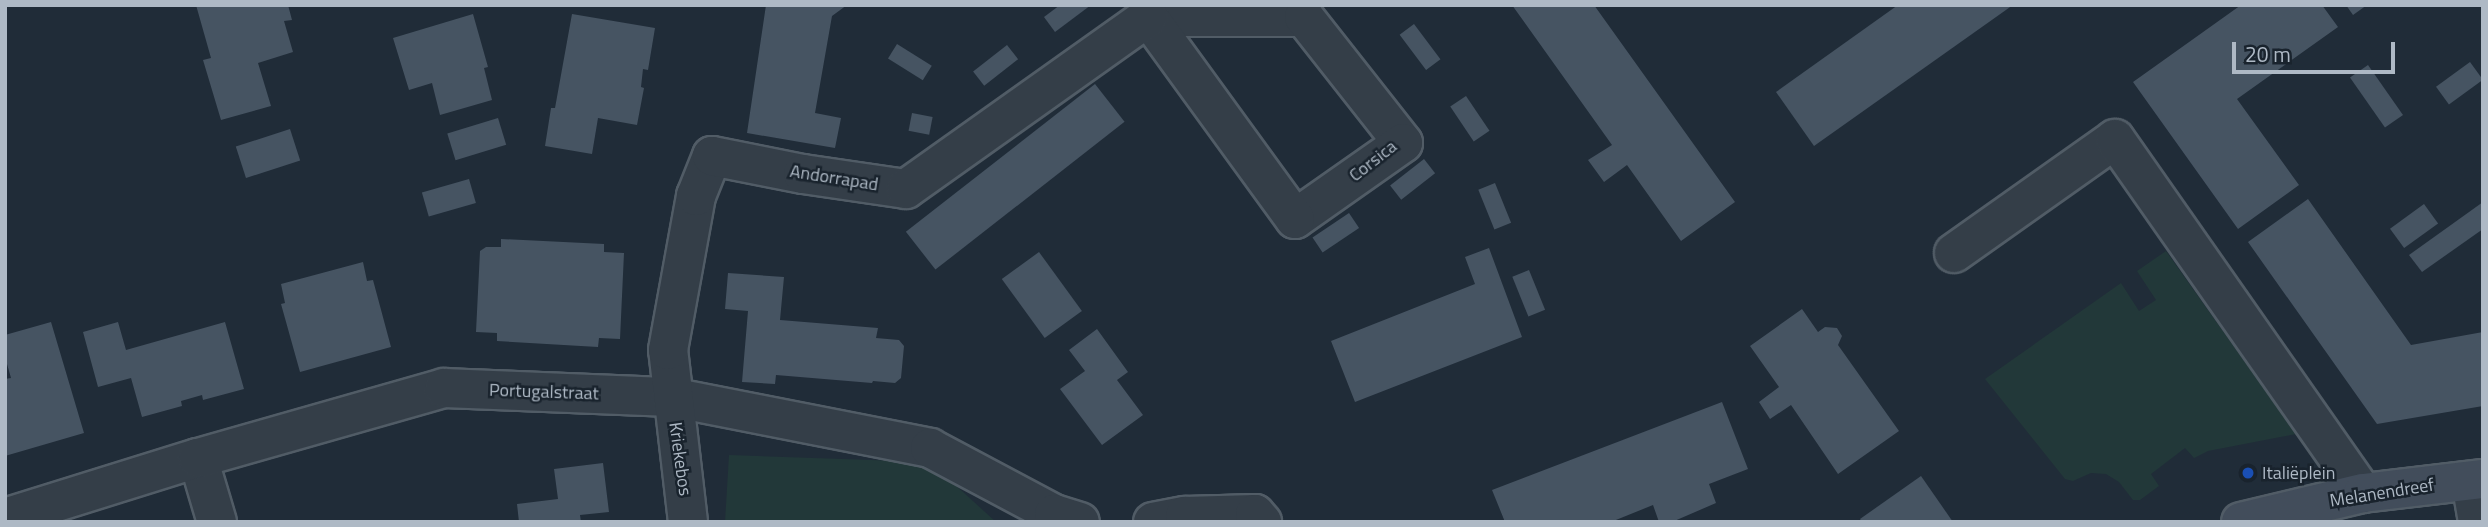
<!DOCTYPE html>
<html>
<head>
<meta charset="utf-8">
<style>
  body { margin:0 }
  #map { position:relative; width:2488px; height:527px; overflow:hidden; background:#202c38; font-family:"Titillium Web",sans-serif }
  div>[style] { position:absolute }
  .green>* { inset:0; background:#223839 }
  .building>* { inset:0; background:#465462; transform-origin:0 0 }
  .roads { filter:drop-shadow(2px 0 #515c66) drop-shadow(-2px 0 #515c66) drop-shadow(0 2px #515c66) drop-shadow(0 -2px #515c66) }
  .street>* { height:38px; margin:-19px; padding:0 19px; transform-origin:19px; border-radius:19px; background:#343e48 }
  .secondary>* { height:38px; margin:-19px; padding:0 19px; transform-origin:19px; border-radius:19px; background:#424d5b }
  .dots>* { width:19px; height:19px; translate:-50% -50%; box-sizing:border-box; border:4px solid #19232d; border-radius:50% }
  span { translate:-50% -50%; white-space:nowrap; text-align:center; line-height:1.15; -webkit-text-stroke:5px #19232d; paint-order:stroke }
  .street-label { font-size:18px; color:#aeb9c5 }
  .poi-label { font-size:18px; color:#aeb9c5 }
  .left { translate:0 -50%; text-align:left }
  .frame { position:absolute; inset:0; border:7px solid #aeb9c5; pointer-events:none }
  .scale { position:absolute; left:2232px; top:42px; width:163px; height:32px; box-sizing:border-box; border:4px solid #aeb9c5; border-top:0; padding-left:9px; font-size:21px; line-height:24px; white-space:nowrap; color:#aeb9c5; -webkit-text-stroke:5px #19232d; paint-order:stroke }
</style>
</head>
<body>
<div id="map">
  <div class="green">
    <i style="clip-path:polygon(2166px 251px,2296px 434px,2208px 451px,2194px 458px,2185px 448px,2151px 474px,2159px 486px,2140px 500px,2133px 500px,2119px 482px,2106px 474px,2091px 473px,2073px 481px,2065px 479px,1985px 379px,2121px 283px,2139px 311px,2156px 300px,2137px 271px)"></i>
    <i style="clip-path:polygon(729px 455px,930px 462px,996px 522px,725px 522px)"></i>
  </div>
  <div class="building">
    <i style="clip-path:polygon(196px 5px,288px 5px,292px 20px,284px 21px,293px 52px,258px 63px,271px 106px,221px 120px,203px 60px,211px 58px)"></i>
    <i style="clip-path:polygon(766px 5px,847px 5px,832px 16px,815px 113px,841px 118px,835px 148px,747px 133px)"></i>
    <i style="clip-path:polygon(1060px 5px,1091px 5px,1055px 32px,1044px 17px)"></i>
    <i style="clip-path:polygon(1512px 5px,1594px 5px,1735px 202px,1681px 241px,1627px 165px,1604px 182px,1588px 160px,1612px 145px)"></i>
    <i style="clip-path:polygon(1898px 5px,2013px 5px,1814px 146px,1776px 92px)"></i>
    <i style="clip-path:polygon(2241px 5px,2322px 5px,2338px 27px,2237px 99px,2299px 185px,2238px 229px,2133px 82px)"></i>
    <i style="clip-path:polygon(2346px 5px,2367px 5px,2353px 15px)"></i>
    <i style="clip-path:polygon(473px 14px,488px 67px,484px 68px,492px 100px,440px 115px,432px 83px,409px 90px,393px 38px)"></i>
    <i style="clip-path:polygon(572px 14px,655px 28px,648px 70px,643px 69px,641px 87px,644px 88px,637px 125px,598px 118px,592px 154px,545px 146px,551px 108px,555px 108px)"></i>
    <i style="left:1414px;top:24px;width:44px;height:18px;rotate:53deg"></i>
    <i style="left:897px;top:44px;width:41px;height:17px;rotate:32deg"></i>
    <i style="left:1007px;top:45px;width:18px;height:43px;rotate:52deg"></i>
    <i style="left:2470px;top:62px;width:22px;height:42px;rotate:54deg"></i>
    <i style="left:2368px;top:65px;width:61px;height:22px;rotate:55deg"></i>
    <i style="left:1095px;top:84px;width:48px;height:240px;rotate:52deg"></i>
    <i style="left:1466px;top:96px;width:42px;height:19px;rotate:56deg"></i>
    <i style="left:912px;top:113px;width:21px;height:18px;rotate:11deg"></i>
    <i style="left:498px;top:118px;width:28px;height:53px;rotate:73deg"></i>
    <i style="left:290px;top:129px;width:33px;height:57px;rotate:72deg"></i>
    <i style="left:1424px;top:159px;width:18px;height:43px;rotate:52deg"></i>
    <i style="left:469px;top:179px;width:25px;height:49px;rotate:74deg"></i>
    <i style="left:1495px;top:183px;width:43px;height:18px;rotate:68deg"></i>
    <i style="clip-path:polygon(2308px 199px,2411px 345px,2483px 332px,2483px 406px,2377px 424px,2248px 242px)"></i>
    <i style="clip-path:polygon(2483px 202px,2483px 229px,2422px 272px,2409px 255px)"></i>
    <i style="left:2424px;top:204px;width:24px;height:42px;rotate:54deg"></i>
    <i style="left:1349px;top:213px;width:18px;height:44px;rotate:56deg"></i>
    <i style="clip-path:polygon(501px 239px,604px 244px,604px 252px,624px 253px,620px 339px,599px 338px,598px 347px,497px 341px,497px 333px,476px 332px,480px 251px,486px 247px,501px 247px)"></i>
    <i style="clip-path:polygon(1489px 248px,1522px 337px,1355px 402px,1331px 341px,1475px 284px,1465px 257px)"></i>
    <i style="left:1039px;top:252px;width:73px;height:46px;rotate:54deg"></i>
    <i style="clip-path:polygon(363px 262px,367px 281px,373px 280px,391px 347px,300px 372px,281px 304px,285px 303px,281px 284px)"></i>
    <i style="left:1529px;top:270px;width:43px;height:18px;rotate:68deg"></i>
    <i style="clip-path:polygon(728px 273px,784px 277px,780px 320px,878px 328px,876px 338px,899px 340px,904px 346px,901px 378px,895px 383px,873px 381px,872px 383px,776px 375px,775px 384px,742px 382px,748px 311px,725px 309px)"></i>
    <i style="clip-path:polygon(1802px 309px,1818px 332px,1825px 327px,1837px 328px,1842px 336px,1838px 345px,1899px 431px,1838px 474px,1791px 405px,1770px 419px,1759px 402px,1779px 387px,1750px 346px)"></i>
    <i style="clip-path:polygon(51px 322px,84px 433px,5px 456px,5px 379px,11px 378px,5px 357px,5px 335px)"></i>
    <i style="clip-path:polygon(118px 322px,126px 350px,225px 322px,244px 389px,203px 400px,202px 395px,181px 401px,182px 406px,142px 417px,131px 378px,98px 387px,83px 332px)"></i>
    <i style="clip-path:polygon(1097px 329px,1128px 372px,1117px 380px,1143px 415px,1102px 445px,1060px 389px,1085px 371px,1069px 350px)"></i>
    <i style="clip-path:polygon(1722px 402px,1748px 469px,1709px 484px,1716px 503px,1672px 522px,1659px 522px,1653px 505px,1611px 522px,1505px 522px,1492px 490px)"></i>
    <i style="clip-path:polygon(603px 463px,609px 512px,580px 515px,581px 522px,519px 522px,517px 504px,558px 499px,554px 469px)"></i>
    <i style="clip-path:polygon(1921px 476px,1953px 522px,1862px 522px,1860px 519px)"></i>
  </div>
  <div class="roads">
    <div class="street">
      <i style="left:1148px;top:17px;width:156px"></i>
      <i style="left:1304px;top:17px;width:160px;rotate:51.8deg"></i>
      <i style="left:1403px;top:143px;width:132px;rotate:144.9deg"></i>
      <i style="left:1295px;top:219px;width:250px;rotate:-126deg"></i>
      <i style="left:1954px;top:253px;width:197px;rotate:-35.3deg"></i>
      <i style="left:2115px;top:139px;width:432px;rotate:55deg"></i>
      <i style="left:198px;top:458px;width:67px;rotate:73.5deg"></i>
      <i style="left:2471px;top:481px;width:42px;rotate:80.3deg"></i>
      <i style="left:5px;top:518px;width:202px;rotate:-17.3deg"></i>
      <i style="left:198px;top:458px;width:256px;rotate:-15.9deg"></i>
      <i style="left:444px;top:388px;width:227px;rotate:2.3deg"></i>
      <i style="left:671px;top:397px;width:264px;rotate:11.1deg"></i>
      <i style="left:930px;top:448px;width:140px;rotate:28deg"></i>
      <i style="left:1054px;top:514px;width:27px;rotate:17deg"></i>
      <i style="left:688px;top:522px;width:173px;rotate:-96.6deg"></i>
      <i style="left:668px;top:350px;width:157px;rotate:-79.7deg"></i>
      <i style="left:696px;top:196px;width:43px;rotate:-68.2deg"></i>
      <i style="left:712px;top:156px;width:93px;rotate:11.2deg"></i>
      <i style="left:803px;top:174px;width:104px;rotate:8.3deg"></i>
      <i style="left:906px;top:189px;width:297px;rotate:-35.4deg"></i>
      <i style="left:1153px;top:522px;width:33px;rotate:-11deg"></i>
      <i style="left:1185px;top:516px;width:70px;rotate:-1.6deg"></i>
      <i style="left:1255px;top:514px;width:11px;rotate:49deg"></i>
    </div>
    <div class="secondary">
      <i style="left:2241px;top:522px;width:125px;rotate:-13.4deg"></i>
      <i style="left:2363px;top:493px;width:121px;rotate:-6.7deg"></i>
    </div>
  </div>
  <div class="dots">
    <i style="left:2248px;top:473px;background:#1a4fb4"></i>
  </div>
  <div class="street-label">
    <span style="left:1373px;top:161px;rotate:-38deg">Corsica</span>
    <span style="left:834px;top:178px;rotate:9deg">Andorrapad</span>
    <span style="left:544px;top:392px;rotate:2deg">Portugalstraat</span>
    <span style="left:680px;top:459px;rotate:82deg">Kriekebos</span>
    <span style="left:2382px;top:493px;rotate:-9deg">Melanendreef</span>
  </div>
  <div class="poi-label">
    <span class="left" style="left:2262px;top:473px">Italiëplein</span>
  </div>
  <div class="frame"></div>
  <div class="scale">20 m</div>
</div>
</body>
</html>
